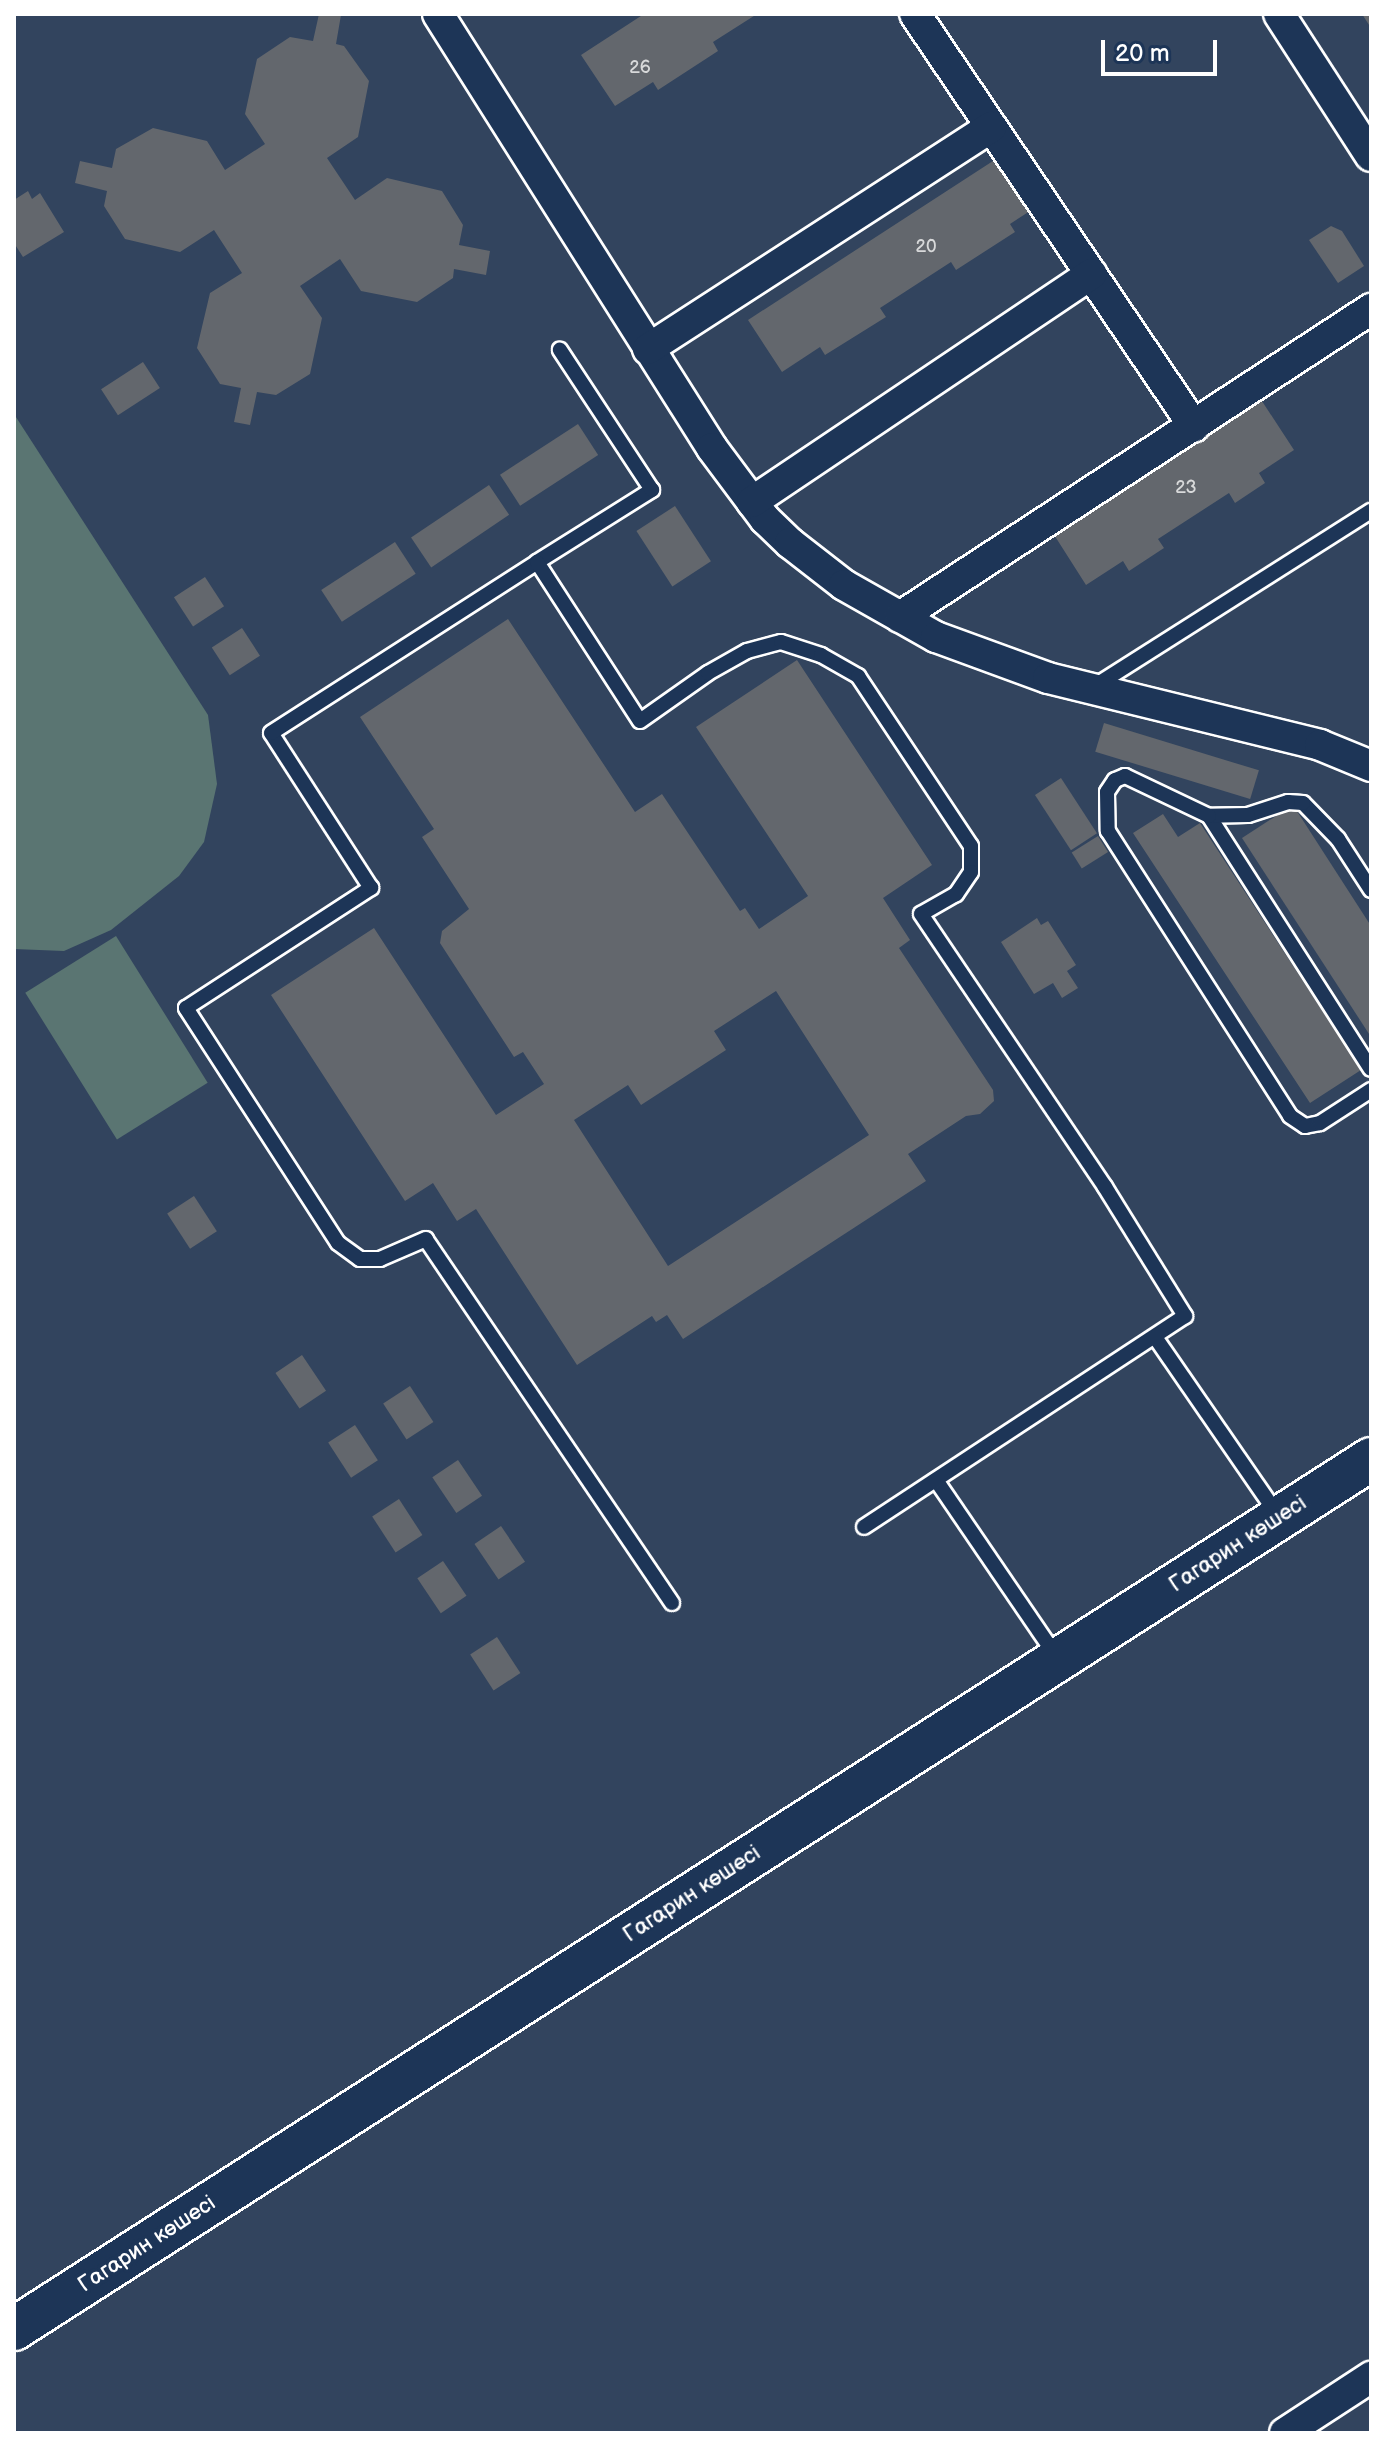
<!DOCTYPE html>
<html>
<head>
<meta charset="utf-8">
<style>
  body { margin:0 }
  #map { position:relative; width:1385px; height:2447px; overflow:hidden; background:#32445e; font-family:"Balsamiq Sans",sans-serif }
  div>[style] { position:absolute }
  .green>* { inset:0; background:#5a7572; transform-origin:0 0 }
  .building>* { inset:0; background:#63676d; transform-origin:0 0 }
  .roads { filter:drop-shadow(2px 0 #fff) drop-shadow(-2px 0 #fff) drop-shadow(0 2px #fff) drop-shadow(0 -2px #fff) }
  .lane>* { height:14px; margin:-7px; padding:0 7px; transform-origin:7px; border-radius:7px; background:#1d3557 }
  .street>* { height:30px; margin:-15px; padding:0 15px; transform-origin:15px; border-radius:15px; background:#1d3557 }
  .secondary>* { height:42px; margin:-21px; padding:0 21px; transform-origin:21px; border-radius:21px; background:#1d3557 }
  span { translate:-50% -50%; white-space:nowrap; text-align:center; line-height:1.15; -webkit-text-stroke:7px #1d3557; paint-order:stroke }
  .number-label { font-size:18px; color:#d8d9da }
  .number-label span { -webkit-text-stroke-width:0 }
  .street-label { font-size:22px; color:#fff }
  .frame { position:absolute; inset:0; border:16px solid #fff; pointer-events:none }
  .scale { position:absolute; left:1101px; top:40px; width:116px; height:36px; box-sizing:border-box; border:4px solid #fff; border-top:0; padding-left:10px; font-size:24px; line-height:28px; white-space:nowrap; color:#fff; -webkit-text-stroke:6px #1d3557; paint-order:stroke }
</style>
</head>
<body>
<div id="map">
  <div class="green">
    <i style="clip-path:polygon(14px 414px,208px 715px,217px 784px,204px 842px,179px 876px,111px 930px,64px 951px,14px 949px)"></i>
    <i style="left:116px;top:936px;width:173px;height:107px;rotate:58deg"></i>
  </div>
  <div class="building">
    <i style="clip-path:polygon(319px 14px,341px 15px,336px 44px,344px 46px,369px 81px,358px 137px,327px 158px,355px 200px,387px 178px,442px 191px,463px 225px,459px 245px,490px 251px,486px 275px,454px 269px,453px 278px,417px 302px,361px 291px,340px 259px,300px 286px,322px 318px,310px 374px,276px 395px,257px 392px,250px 425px,234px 422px,241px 388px,220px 384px,197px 348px,210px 293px,242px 273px,214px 230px,180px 252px,125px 239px,104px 206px,107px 191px,75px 183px,80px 161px,112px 168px,116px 149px,153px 128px,207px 141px,225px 170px,265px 144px,245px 114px,257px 59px,290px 37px,313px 41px)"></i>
    <i style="clip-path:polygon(644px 14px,757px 14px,713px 42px,718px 51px,658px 90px,653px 82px,615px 106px,581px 55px)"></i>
    <i style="clip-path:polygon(1362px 14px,1371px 14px,1371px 28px)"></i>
    <i style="clip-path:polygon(1013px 148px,1047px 200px,1010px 224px,1015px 232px,956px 270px,951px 262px,880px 308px,886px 317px,825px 355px,820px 347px,782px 372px,748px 320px)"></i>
    <i style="clip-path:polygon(28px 191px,32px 199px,40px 193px,64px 232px,23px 257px,14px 243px,14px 200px)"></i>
    <i style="clip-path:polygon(1331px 226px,1342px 231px,1364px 266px,1338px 283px,1309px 240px)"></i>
    <i style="left:143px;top:362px;width:31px;height:50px;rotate:57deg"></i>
    <i style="clip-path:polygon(1258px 395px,1294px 450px,1259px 473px,1265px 483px,1235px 503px,1229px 493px,1158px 539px,1164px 548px,1129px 571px,1123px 561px,1086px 585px,1051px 530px)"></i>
    <i style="left:578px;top:424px;width:37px;height:93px;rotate:57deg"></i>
    <i style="left:489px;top:485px;width:36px;height:94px;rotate:56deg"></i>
    <i style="left:675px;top:506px;width:66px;height:46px;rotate:57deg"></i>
    <i style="left:395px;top:542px;width:38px;height:88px;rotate:57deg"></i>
    <i style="left:205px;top:577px;width:35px;height:37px;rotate:57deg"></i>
    <i style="clip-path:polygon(evenodd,508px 619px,635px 812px,662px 794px,740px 911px,745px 908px,759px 929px,808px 896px,696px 727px,797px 660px,932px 865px,883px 898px,910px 940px,899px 948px,993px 1090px,994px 1101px,980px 1114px,966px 1116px,908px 1154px,926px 1181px,683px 1339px,667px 1315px,656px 1322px,652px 1316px,577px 1365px,476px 1209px,457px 1221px,433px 1183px,405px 1201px,271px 995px,374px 928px,496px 1115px,544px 1084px,523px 1052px,514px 1057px,440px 943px,442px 931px,469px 909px,422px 837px,434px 829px,360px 717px,508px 619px,776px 991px,869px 1135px,668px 1266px,574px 1120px,628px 1085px,641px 1105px,726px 1050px,714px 1031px,776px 991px)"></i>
    <i style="left:242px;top:628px;width:33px;height:36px;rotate:57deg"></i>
    <i style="left:1104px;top:723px;width:162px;height:30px;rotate:17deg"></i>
    <i style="left:1061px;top:778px;width:66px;height:31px;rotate:57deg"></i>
    <i style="clip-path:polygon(1293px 805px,1371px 926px,1371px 1037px,1242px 838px)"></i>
    <i style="clip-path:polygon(1163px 814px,1178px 837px,1200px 823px,1361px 1070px,1310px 1103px,1133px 833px)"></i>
    <i style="left:1098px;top:836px;width:19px;height:31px;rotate:58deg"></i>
    <i style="clip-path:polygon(1037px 918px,1041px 925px,1048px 921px,1076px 965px,1067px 971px,1078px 988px,1062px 998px,1053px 983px,1034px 994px,1001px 942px)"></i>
    <i style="left:194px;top:1196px;width:42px;height:32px;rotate:57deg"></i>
    <i style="left:302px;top:1355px;width:43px;height:32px;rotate:56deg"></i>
    <i style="left:410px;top:1386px;width:43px;height:32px;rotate:57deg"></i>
    <i style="left:355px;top:1425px;width:42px;height:32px;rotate:57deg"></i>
    <i style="left:458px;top:1460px;width:43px;height:31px;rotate:56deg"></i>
    <i style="left:399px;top:1499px;width:43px;height:32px;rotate:57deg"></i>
    <i style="left:501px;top:1526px;width:43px;height:32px;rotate:56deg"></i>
    <i style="left:443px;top:1561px;width:42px;height:31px;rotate:56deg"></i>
    <i style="left:497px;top:1637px;width:43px;height:32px;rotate:57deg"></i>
  </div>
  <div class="roads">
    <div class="lane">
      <i style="left:537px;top:562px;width:136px;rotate:-32.1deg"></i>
      <i style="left:652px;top:490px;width:168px;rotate:-123.3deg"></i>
      <i style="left:1095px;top:686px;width:327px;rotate:-32.4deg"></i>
      <i style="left:1209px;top:816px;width:300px;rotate:57.4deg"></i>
      <i style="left:1371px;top:890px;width:61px;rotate:-122.9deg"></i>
      <i style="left:1338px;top:839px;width:50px;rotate:-134.2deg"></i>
      <i style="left:1303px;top:803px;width:15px;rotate:-176deg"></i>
      <i style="left:1288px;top:802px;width:42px;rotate:162deg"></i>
      <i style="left:1248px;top:815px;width:39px;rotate:179deg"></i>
      <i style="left:1209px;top:816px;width:93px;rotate:-154.5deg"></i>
      <i style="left:1125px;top:776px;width:11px;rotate:158deg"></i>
      <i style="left:1115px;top:780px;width:14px;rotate:124deg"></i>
      <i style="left:1107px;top:792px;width:39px;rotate:89deg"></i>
      <i style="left:1108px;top:831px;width:338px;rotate:57.4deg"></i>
      <i style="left:1290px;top:1116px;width:18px;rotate:34deg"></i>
      <i style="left:1305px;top:1126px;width:15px;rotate:-11deg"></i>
      <i style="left:1320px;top:1123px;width:61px;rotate:-32.9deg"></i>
      <i style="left:1155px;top:1337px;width:215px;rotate:55.4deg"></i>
      <i style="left:936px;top:1480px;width:213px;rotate:55.7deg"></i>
      <i style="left:672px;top:1603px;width:439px;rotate:-124.1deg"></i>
      <i style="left:426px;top:1239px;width:50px;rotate:156.5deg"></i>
      <i style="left:380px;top:1259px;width:20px;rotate:180deg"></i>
      <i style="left:360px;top:1259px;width:27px;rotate:-144deg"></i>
      <i style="left:338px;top:1243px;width:280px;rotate:-122.9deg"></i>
      <i style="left:186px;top:1008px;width:221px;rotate:-33deg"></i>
      <i style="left:371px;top:888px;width:184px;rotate:-122.8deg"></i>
      <i style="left:271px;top:733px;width:316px;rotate:-32.7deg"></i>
      <i style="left:537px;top:562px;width:189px;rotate:57.1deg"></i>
      <i style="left:640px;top:721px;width:83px;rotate:-35.2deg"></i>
      <i style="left:708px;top:673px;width:45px;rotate:-29.4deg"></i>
      <i style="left:747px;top:651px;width:35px;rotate:-15deg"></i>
      <i style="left:781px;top:642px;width:42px;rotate:18deg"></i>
      <i style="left:821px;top:655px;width:43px;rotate:29.6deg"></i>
      <i style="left:858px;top:676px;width:204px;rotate:56.4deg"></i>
      <i style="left:971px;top:846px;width:26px;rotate:90deg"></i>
      <i style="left:971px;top:872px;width:27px;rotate:124deg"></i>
      <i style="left:956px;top:894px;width:40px;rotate:150.3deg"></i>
      <i style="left:921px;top:914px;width:329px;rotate:56deg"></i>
      <i style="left:1105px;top:1187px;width:152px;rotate:58.2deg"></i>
      <i style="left:1185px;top:1316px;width:384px;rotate:146.7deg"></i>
    </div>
    <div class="street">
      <i style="left:438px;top:14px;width:513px;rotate:57.73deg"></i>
      <i style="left:712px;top:448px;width:89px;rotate:53.3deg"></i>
      <i style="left:765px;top:519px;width:35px;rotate:44deg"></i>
      <i style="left:790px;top:543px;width:68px;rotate:37.9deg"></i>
      <i style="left:844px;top:585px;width:106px;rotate:29.5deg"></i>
      <i style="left:936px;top:637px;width:119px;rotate:20.1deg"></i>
      <i style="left:1048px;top:678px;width:280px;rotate:13.8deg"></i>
      <i style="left:1320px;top:745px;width:55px;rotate:22.4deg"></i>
      <i style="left:915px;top:14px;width:498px;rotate:55.9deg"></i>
      <i style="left:1279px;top:14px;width:169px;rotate:57.1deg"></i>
      <i style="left:648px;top:349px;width:409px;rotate:-32.9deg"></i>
      <i style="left:752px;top:502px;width:409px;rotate:-33.9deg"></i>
      <i style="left:900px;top:617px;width:563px;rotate:-33.18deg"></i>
      <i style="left:1285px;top:2433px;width:103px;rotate:-33.1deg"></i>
    </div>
    <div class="secondary">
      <i style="left:14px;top:2329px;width:1612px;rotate:-32.66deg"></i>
    </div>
  </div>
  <div class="number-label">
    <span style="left:640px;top:68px">26</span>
    <span style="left:926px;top:247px">20</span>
    <span style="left:1186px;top:488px">23</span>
  </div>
  <div class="street-label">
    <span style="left:1238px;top:1544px;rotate:-33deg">Гагарин көшесі</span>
    <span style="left:692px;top:1894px;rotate:-33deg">Гагарин көшесі</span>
    <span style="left:147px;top:2244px;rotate:-33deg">Гагарин көшесі</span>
  </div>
  <div class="frame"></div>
  <div class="scale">20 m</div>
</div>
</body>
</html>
